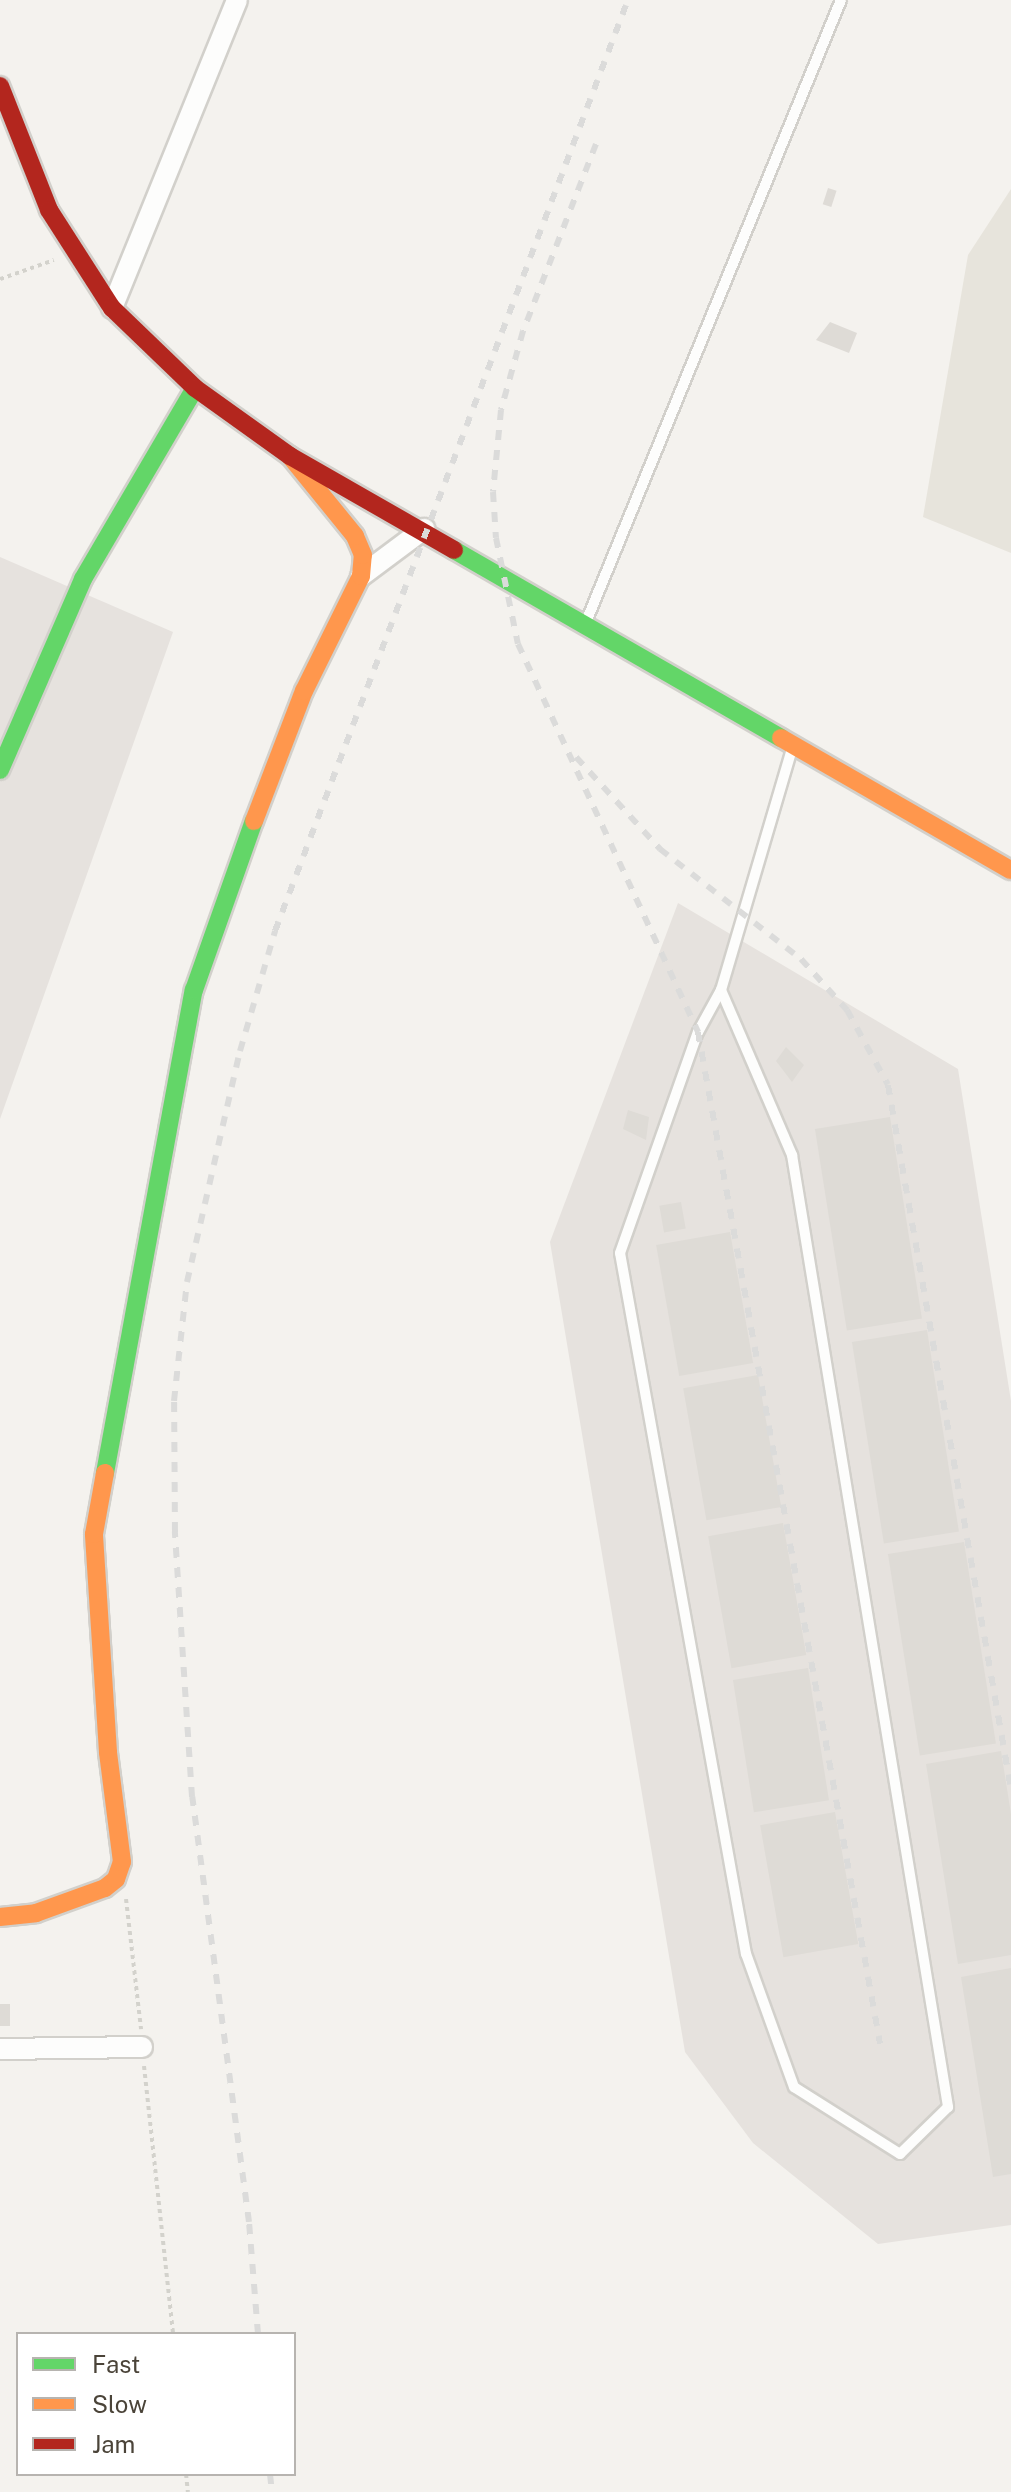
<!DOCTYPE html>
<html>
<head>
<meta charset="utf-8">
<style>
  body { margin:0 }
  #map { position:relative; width:1011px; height:2492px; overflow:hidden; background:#f4f2ee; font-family:"Public Sans",sans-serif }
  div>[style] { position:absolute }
  .residential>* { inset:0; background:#e7e4dc }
  .industrial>* { inset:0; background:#e6e2de }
  .building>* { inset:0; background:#dedbd6; transform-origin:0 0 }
  .path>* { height:4px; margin-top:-2px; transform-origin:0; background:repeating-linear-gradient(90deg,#d3d2cc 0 4px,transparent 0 8px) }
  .roads { filter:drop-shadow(2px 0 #d2d0cb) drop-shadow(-2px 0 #d2d0cb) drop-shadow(0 2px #d2d0cb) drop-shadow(0 -2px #d2d0cb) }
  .lane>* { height:10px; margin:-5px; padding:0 5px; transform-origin:5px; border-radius:5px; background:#fdfdfc }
  .street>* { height:20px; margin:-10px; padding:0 10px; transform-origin:10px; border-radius:10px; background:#fdfdfc }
  .fast>* { height:18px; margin:-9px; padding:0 9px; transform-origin:9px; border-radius:9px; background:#63d668 }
  .slow>* { height:18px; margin:-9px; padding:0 9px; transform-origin:9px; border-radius:9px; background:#ff974d }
  .jam>* { height:18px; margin:-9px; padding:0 9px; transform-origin:9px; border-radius:9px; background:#b3261e }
  .rail>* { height:6px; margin-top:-3px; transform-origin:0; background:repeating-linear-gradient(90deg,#dbdbda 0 10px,transparent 0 20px) }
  span { translate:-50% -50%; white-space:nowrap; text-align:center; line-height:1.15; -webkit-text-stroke:8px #fff; paint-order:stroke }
  .legend { position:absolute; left:16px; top:2332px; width:280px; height:144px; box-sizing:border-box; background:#fff; border:2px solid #b7b4b0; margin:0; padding:10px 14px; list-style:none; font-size:24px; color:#4b4439 }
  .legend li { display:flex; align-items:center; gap:16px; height:40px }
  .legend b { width:40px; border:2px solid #b7b4b0 }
</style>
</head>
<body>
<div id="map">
  <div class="residential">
    <i style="clip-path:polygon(1011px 189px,1011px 553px,923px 517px,968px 255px)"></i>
  </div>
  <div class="industrial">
    <i style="clip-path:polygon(0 557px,173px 632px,0 1119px)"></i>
    <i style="clip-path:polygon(678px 903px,958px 1069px,1011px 1401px,1011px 2225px,878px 2244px,753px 2143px,685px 2052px,550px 1242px)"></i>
  </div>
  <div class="building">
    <i style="left:828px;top:188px;width:9px;height:17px;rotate:18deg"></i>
    <i style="clip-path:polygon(830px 322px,857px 333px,849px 353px,816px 340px)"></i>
    <i style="clip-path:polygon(786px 1047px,804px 1065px,792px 1082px,776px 1061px)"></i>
    <i style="clip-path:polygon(628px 1110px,649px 1117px,646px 1140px,623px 1129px)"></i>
    <i style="left:890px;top:1117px;width:204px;height:76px;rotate:81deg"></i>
    <i style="left:681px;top:1202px;width:27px;height:22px;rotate:80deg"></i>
    <i style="left:730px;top:1232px;width:133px;height:75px;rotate:80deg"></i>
    <i style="left:927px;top:1330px;width:204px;height:76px;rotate:81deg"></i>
    <i style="left:758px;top:1375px;width:134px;height:76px;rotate:80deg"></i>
    <i style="left:783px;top:1523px;width:134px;height:76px;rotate:80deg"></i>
    <i style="left:964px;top:1542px;width:204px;height:77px;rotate:81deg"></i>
    <i style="left:808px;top:1668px;width:134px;height:76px;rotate:81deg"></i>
    <i style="clip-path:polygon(1001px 1751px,1011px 1814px,1011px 1955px,958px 1964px,926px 1764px)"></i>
    <i style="left:835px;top:1812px;width:134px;height:76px;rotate:80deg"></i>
    <i style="clip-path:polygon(1011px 1968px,1011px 2174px,993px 2177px,961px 1977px)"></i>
    <i style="left:0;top:2004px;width:10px;height:22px"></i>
  </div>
  <div class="path">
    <i style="left:0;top:279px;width:57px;rotate:-19.4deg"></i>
    <i style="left:126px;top:1899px;width:131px;rotate:83.4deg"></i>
    <i style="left:144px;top:2066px;width:270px;rotate:83.8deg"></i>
    <i style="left:186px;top:2474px;width:18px;rotate:84deg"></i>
  </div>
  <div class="roads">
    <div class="lane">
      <i style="left:586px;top:622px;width:672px;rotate:-67.71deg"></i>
      <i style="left:721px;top:990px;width:180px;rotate:66.7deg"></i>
      <i style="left:792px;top:1155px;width:965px;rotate:80.69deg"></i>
      <i style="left:948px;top:2107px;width:67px;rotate:135.6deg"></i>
      <i style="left:900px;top:2154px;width:125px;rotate:-147.7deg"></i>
      <i style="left:794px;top:2087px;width:141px;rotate:-109.8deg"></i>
      <i style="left:746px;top:1954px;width:712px;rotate:-100.19deg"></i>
      <i style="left:620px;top:1253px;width:234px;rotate:-70.6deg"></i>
      <i style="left:698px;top:1032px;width:48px;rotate:-61.3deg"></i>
      <i style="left:721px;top:990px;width:254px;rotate:-73.6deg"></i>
    </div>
    <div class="street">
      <i style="left:112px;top:308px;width:332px;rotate:-67.9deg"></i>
      <i style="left:361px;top:576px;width:79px;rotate:-36.7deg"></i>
      <i style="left:0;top:2049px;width:142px;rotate:-0.8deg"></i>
    </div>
    <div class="fast">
      <i style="left:454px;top:550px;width:377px;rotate:29.9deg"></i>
      <i style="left:0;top:770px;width:208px;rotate:-66.5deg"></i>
      <i style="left:83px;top:579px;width:221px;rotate:-59.6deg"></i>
      <i style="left:105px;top:1473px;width:491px;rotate:-79.6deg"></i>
      <i style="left:194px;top:990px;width:179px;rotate:-70.5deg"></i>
    </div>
    <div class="slow">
      <i style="left:781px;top:738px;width:265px;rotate:29.9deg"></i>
      <i style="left:254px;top:821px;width:139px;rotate:-69deg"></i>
      <i style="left:304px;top:691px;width:128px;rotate:-63.6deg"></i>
      <i style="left:361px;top:576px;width:21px;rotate:-85deg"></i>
      <i style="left:363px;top:555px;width:21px;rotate:-113deg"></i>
      <i style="left:355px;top:536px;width:103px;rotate:-129.1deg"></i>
      <i style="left:0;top:1917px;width:36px;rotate:-6deg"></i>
      <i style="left:36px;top:1913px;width:73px;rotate:-19.9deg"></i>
      <i style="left:105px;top:1888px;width:14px;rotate:-39deg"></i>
      <i style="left:116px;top:1879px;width:18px;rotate:-71deg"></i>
      <i style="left:122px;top:1862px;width:111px;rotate:-97.3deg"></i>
      <i style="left:108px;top:1752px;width:218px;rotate:-93.7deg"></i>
      <i style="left:94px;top:1534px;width:62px;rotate:-79.8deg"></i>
    </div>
    <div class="jam">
      <i style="left:0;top:86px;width:133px;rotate:68.4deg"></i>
      <i style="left:49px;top:210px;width:117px;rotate:57.3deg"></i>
      <i style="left:112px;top:308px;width:115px;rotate:43.9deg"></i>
      <i style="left:195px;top:388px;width:117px;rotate:35.6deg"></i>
      <i style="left:290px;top:456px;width:189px;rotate:29.8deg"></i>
    </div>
  </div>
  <div class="rail">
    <i style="left:596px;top:144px;width:201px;rotate:111.3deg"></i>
    <i style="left:523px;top:331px;width:82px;rotate:105.6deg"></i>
    <i style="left:501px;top:410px;width:82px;rotate:95.6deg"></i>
    <i style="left:493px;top:492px;width:46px;rotate:86.3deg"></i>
    <i style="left:496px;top:538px;width:108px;rotate:78.3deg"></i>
    <i style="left:518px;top:644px;width:428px;rotate:65.1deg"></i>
    <i style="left:698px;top:1032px;width:1028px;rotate:79.8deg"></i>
    <i style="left:576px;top:757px;width:125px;rotate:47.6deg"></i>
    <i style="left:660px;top:849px;width:179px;rotate:38deg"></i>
    <i style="left:801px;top:959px;width:69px;rotate:48deg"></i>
    <i style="left:847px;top:1010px;width:85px;rotate:61.3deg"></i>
    <i style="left:888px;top:1085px;width:715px;rotate:80.09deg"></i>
    <i style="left:258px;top:2334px;width:112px;rotate:-94.6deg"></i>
    <i style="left:249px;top:2222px;width:429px;rotate:-97.6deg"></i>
    <i style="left:192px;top:1797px;width:266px;rotate:-93.7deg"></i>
    <i style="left:175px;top:1532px;width:131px;rotate:-90.4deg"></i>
    <i style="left:174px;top:1401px;width:120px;rotate:-83.8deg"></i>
    <i style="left:187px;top:1282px;width:237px;rotate:-77.1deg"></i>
    <i style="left:240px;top:1051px;width:125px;rotate:-73.7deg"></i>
    <i style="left:275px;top:931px;width:996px;rotate:-69.24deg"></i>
    <i style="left:270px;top:2474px;width:18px;rotate:84deg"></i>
  </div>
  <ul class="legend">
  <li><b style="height:10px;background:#63d668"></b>Fast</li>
  <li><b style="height:10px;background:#ff974d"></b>Slow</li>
  <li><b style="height:10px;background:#b3261e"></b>Jam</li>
  </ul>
</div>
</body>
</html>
